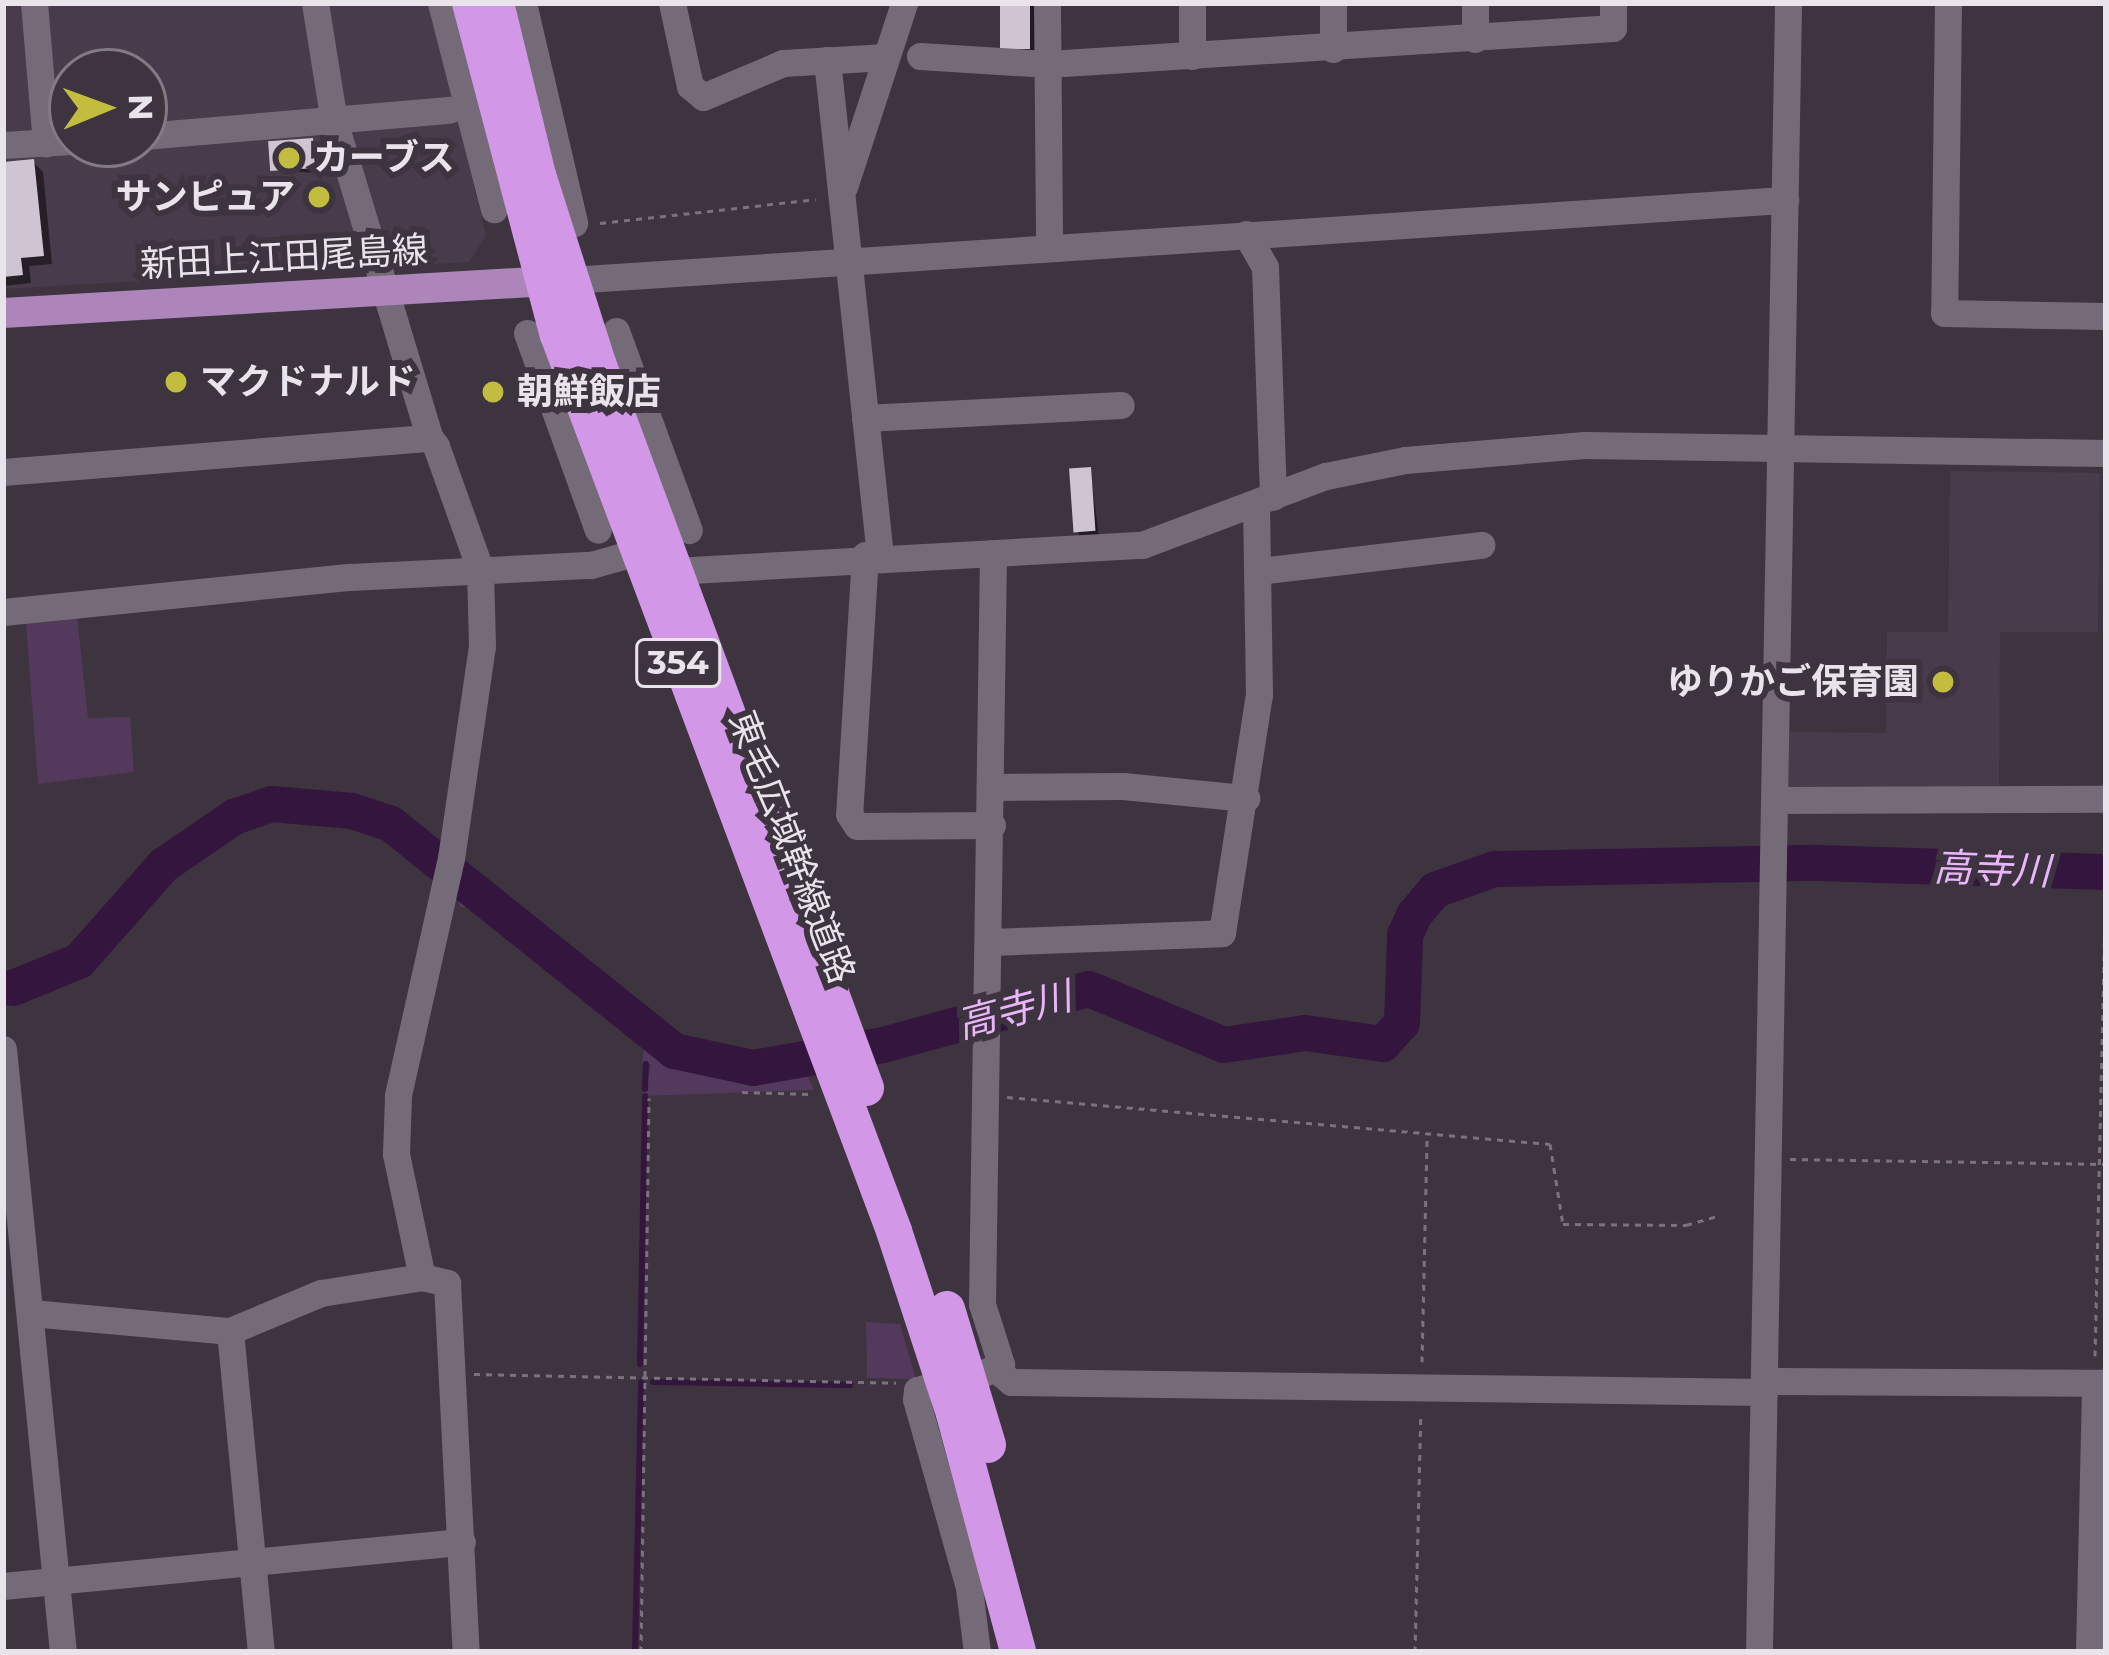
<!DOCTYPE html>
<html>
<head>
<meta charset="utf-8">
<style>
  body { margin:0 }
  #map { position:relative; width:2109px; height:1655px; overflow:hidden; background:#3d3440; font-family:Montserrat,"Noto Sans JP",sans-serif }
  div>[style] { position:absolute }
  .built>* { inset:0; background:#483b4c }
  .green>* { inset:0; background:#53395b }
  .shadow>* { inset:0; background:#0007 }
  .stream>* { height:6px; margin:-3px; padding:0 3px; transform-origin:3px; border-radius:3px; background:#34153d }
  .river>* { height:36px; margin:-18px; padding:0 18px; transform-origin:18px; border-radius:18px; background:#34153d }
  .building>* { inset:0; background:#cec4d2; transform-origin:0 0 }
  .path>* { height:3px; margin-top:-1.5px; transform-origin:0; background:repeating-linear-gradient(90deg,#7a727c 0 6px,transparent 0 12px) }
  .minor>* { height:27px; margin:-13.5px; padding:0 13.5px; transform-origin:13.5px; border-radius:13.5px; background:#756b78 }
  .major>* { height:30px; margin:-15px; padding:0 15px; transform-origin:15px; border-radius:15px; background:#ad85bb }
  .highway>* { height:36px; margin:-18px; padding:0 18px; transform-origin:18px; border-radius:18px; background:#d397e7 }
  .dots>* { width:33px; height:33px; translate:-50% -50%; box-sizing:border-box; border:6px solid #3d3440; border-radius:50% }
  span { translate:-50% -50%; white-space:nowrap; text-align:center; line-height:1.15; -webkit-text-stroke:12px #3d3440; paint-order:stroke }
  .shield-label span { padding:3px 9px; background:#3d3440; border:3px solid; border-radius:9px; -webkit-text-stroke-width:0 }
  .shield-label { font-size:33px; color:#e9e4eb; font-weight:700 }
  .poi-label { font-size:36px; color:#e9e4eb; font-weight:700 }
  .left { translate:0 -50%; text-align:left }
  .right { translate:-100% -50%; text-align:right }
  .street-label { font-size:36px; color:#e9e4eb }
  .water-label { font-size:39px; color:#eab5fc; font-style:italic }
  .frame { position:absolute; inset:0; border:6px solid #e9e4eb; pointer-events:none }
  .north { position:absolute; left:48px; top:48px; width:120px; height:120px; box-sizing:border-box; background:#3d3440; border:3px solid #827a84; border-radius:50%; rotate:89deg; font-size:33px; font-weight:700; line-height:48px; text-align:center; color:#e9e4eb }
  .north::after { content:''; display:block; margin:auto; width:42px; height:54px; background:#c2bd3f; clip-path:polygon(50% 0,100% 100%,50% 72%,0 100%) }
</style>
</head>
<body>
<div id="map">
  <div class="built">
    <i style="clip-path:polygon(evenodd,3px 3px,430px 3px,486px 236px,469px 262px,3px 289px,3px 3px,72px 72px,144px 72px,144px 144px,72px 144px,72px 72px)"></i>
    <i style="clip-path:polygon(1950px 471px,2100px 473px,2098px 632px,2000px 632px,1999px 795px,1788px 792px,1789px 732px,1886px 733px,1887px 632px,1948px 632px)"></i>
  </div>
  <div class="green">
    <i style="clip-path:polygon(77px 617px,88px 718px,130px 717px,134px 772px,38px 784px,26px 623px)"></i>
    <i style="clip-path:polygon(457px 887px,677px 1061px,739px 1075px,806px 1072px,814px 1090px,642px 1096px,651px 1065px,642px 1063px,644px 1046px,472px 907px,460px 907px)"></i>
    <i style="clip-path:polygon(866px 1322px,900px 1324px,916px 1379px,867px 1378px)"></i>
  </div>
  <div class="shadow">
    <i style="clip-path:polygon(1003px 3px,1038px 3px,1039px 57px,1012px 58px)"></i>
    <i style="clip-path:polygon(312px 141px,319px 173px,272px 170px)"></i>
    <i style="clip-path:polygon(33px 162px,43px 172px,52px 264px,29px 266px,31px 283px,3px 286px,3px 165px)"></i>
    <i style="clip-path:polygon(1090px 470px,1099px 536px,1082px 537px,1076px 531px)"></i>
  </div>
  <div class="stream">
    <i style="left:645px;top:1089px;width:25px;rotate:-88deg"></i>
    <i style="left:640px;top:1364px;width:268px;rotate:-88.9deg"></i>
    <i style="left:653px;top:1382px;width:197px;rotate:0.9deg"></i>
    <i style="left:635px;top:1652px;width:270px;rotate:-88.7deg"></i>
  </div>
  <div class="river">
    <i style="left:13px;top:988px;width:71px;rotate:-22.2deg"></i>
    <i style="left:79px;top:961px;width:128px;rotate:-48.5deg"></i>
    <i style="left:164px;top:865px;width:85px;rotate:-34.4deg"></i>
    <i style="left:234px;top:817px;width:40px;rotate:-18.9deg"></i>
    <i style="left:272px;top:804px;width:80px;rotate:5deg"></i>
    <i style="left:352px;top:811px;width:41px;rotate:18.4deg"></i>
    <i style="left:391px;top:824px;width:363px;rotate:38.7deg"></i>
    <i style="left:674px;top:1051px;width:81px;rotate:12.1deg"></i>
    <i style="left:753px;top:1068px;width:132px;rotate:-10deg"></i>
    <i style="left:883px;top:1045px;width:213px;rotate:-15.2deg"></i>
    <i style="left:1089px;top:989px;width:146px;rotate:22.5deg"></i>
    <i style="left:1224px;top:1045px;width:82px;rotate:-8.4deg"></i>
    <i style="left:1305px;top:1033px;width:79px;rotate:8deg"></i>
    <i style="left:1383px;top:1044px;width:28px;rotate:-48deg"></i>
    <i style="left:1402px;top:1023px;width:88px;rotate:-88deg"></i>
    <i style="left:1405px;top:935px;width:23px;rotate:-65deg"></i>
    <i style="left:1415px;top:914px;width:31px;rotate:-50deg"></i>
    <i style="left:1435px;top:890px;width:64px;rotate:-19.3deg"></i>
    <i style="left:1495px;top:869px;width:323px;rotate:-1.1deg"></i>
    <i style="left:1818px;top:863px;width:288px;rotate:1.8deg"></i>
  </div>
  <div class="building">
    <i style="left:1000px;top:3px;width:30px;height:46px"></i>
    <i style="left:313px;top:138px;width:30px;height:45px;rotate:86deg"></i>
    <i style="clip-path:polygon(34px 159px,44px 256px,21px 258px,23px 275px,3px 277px,3px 162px)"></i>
    <i style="left:1091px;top:467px;width:64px;height:22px;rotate:86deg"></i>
  </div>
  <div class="path">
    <i style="left:600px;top:223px;width:217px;rotate:-6.3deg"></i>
    <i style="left:742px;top:1092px;width:67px;rotate:1.7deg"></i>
    <i style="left:1007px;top:1097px;width:545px;rotate:4.95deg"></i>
    <i style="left:1550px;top:1144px;width:81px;rotate:80.8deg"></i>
    <i style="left:1563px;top:1224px;width:123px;rotate:0.5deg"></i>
    <i style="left:1686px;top:1225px;width:35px;rotate:-16deg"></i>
    <i style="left:1790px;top:1159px;width:316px;rotate:0.9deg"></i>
    <i style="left:2095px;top:1356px;width:484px;rotate:-88.7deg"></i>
    <i style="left:1422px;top:1362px;width:229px;rotate:-88.7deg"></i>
    <i style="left:474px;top:1374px;width:422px;rotate:1.2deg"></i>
    <i style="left:641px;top:1652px;width:554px;rotate:-89.17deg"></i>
    <i style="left:1415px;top:1652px;width:238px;rotate:-88.6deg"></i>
  </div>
  <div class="minor">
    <i style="left:34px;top:3px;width:141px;rotate:85.1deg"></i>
    <i style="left:315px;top:3px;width:120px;rotate:80.9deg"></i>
    <i style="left:334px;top:121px;width:331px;rotate:73.2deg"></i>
    <i style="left:441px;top:3px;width:213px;rotate:75.6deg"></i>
    <i style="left:523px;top:3px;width:226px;rotate:76.9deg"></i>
    <i style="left:672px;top:3px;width:85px;rotate:77.8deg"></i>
    <i style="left:690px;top:86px;width:17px;rotate:40deg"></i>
    <i style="left:703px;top:97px;width:87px;rotate:-23deg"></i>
    <i style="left:783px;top:63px;width:103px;rotate:-3.3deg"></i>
    <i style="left:1047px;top:3px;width:242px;rotate:89.5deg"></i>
    <i style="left:1192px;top:3px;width:53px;rotate:90deg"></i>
    <i style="left:1948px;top:3px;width:310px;rotate:90.7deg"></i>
    <i style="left:1944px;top:313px;width:162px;rotate:1.1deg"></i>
    <i style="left:1475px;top:39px;width:36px;rotate:-90deg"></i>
    <i style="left:1333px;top:49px;width:46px;rotate:-90deg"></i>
    <i style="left:920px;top:56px;width:128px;rotate:3.6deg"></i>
    <i style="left:1048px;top:64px;width:566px;rotate:-3.65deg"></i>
    <i style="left:1613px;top:28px;width:25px;rotate:-90deg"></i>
    <i style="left:827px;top:60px;width:497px;rotate:83.9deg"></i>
    <i style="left:144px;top:136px;width:306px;rotate:-4.9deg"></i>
    <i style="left:3px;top:145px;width:69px;rotate:-3.3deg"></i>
    <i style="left:844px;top:187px;width:194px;rotate:-71.9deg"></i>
    <i style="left:1246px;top:234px;width:38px;rotate:60deg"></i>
    <i style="left:1265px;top:267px;width:230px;rotate:88deg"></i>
    <i style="left:570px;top:280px;width:1218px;rotate:-3.77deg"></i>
    <i style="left:616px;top:331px;width:212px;rotate:69.9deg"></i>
    <i style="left:527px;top:333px;width:209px;rotate:70.2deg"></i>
    <i style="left:865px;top:418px;width:256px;rotate:-2.9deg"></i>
    <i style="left:3px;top:472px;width:428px;rotate:-4.6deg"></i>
    <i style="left:430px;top:438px;width:10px;rotate:53deg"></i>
    <i style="left:436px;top:446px;width:131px;rotate:70.3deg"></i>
    <i style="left:480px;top:569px;width:77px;rotate:88.5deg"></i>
    <i style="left:482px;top:646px;width:214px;rotate:98.3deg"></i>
    <i style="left:451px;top:858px;width:244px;rotate:102.6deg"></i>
    <i style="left:398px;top:1096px;width:58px;rotate:92deg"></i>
    <i style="left:396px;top:1154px;width:126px;rotate:78.1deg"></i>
    <i style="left:865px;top:555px;width:259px;rotate:93.5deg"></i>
    <i style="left:849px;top:814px;width:14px;rotate:56deg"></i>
    <i style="left:857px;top:826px;width:135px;rotate:-0.4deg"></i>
    <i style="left:673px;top:571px;width:470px;rotate:-3.2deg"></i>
    <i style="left:1142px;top:545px;width:197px;rotate:-20.6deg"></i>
    <i style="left:1326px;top:476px;width:81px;rotate:-11.4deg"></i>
    <i style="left:1405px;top:460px;width:180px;rotate:-4.8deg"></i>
    <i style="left:1584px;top:445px;width:522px;rotate:0.88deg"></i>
    <i style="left:1259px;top:571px;width:224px;rotate:-6.7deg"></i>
    <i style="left:3px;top:612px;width:349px;rotate:-5.8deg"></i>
    <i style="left:350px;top:577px;width:241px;rotate:-2.9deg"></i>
    <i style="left:591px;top:565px;width:48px;rotate:-15.8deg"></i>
    <i style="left:992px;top:787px;width:131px;rotate:-0.4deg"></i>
    <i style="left:1123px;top:786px;width:124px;rotate:5.6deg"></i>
    <i style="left:1777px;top:800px;width:329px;rotate:-0.2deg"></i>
    <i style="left:992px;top:942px;width:230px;rotate:-2.2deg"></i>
    <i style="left:1222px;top:933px;width:241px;rotate:-81.2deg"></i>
    <i style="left:1259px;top:695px;width:191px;rotate:-90.9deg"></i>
    <i style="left:3px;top:1049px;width:606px;rotate:84.32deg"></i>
    <i style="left:31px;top:1313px;width:200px;rotate:5.2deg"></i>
    <i style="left:230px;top:1331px;width:99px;rotate:-22.7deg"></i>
    <i style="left:321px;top:1293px;width:102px;rotate:-9deg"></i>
    <i style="left:422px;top:1277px;width:26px;rotate:13deg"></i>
    <i style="left:447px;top:1283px;width:369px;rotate:87.1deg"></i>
    <i style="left:230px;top:1331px;width:322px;rotate:84.5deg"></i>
    <i style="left:998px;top:1371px;width:17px;rotate:40deg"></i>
    <i style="left:1011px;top:1382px;width:753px;rotate:0.76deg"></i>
    <i style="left:970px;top:1380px;width:35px;rotate:-27deg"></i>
    <i style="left:1001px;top:1364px;width:63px;rotate:-107.6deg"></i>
    <i style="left:982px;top:1304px;width:751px;rotate:-89.16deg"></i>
    <i style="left:1764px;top:1381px;width:342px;rotate:0.3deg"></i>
    <i style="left:944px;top:1382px;width:28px;rotate:163deg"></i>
    <i style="left:917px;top:1390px;width:9px;rotate:96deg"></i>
    <i style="left:916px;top:1399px;width:196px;rotate:74.3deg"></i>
    <i style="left:969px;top:1588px;width:64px;rotate:82.9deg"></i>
    <i style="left:3px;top:1586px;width:461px;rotate:-5.5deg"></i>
    <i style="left:1759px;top:1652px;width:1649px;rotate:-88.99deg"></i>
    <i style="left:2089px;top:1652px;width:269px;rotate:-88.7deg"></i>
  </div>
  <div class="major">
    <i style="left:3px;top:313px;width:564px;rotate:-3.35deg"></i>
  </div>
  <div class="highway">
    <i style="left:470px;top:3px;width:343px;rotate:75.2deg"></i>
    <i style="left:558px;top:335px;width:957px;rotate:69.44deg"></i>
    <i style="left:894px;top:1231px;width:193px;rotate:71.8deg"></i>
    <i style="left:954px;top:1414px;width:246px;rotate:74.9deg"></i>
    <i style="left:496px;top:3px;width:177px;rotate:76.3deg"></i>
    <i style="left:538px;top:175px;width:197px;rotate:72.3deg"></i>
    <i style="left:598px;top:363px;width:773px;rotate:69.71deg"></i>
    <i style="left:947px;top:1309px;width:142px;rotate:73.2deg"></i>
  </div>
  <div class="dots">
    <i style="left:289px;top:158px;background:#c2bd3f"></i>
    <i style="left:319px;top:197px;background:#c2bd3f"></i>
    <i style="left:176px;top:382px;background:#c2bd3f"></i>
    <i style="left:493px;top:392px;background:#c2bd3f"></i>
    <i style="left:1943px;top:682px;background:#c2bd3f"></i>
  </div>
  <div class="shield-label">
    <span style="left:678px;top:663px">354</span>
  </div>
  <div class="poi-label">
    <span class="left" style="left:313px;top:158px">カーブス</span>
    <span class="right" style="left:295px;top:197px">サンピュア</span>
    <span class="left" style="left:200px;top:382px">マクドナルド</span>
    <span class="left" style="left:517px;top:392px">朝鮮飯店</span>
    <span class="right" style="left:1919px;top:682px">ゆりかご保育園</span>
  </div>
  <div class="street-label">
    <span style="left:284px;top:257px;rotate:-3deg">新田上江田尾島線</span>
    <span style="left:792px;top:847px;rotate:69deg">東毛広域幹線道路</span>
  </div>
  <div class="water-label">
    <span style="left:1992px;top:869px;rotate:2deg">高寺川</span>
    <span style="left:1014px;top:1010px;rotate:-15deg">高寺川</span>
  </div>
  <div class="frame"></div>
  <div class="north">N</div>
</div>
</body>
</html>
